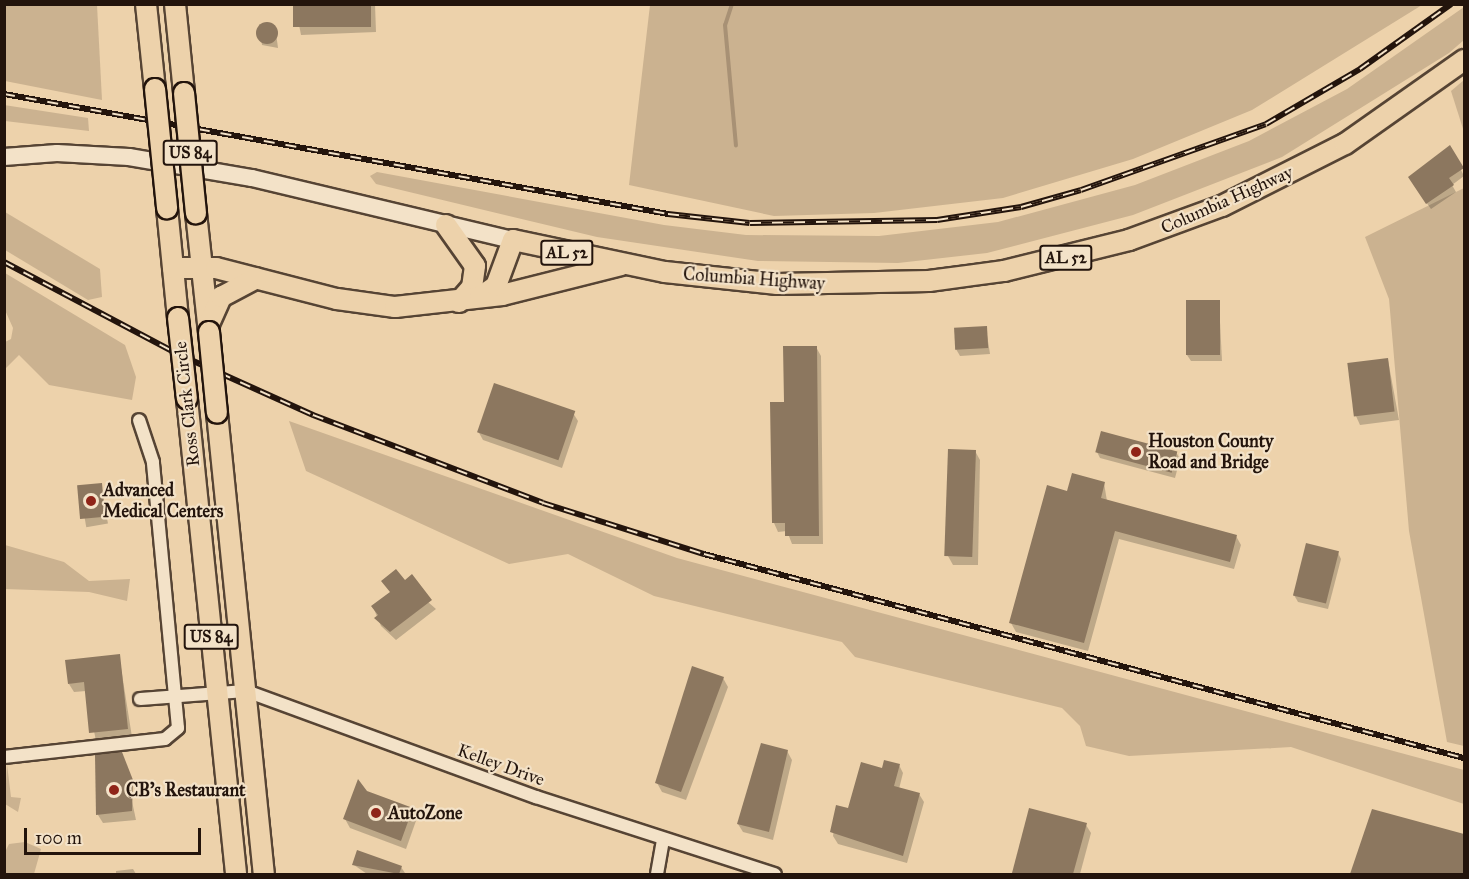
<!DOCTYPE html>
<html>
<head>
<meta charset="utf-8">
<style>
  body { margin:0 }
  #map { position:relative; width:1469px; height:879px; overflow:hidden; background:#edd2ab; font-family:"IM FELL Great Primer",serif }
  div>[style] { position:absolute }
  .green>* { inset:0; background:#cbb290 }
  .shadow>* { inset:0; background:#0003; transform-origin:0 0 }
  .stream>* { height:4px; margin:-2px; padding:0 2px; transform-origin:2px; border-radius:2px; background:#a89175 }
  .building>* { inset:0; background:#8c775f; transform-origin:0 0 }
  .round { border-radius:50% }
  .roads { filter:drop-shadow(2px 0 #564434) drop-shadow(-2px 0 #564434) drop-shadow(0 2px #564434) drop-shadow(0 -2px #564434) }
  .minor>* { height:12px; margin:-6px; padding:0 6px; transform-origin:6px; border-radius:6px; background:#f3e2c8 }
  .secondary>* { height:16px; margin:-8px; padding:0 8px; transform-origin:8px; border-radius:8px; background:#f3e2c8 }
  .primary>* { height:20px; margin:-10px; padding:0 10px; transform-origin:10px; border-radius:10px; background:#edd2ab }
  .trunk>* { height:20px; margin:-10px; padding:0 10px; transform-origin:10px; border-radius:10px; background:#edd2ab }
  .rail>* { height:6px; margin-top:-3px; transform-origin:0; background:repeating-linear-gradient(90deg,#f3e2c8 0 11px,#23140c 0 22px); box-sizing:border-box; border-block:2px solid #23140c }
  .bridges { filter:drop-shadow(2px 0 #23140c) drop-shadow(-2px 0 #23140c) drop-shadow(0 2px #23140c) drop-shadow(0 -2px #23140c) }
  .trunk-bridge>* { height:20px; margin:-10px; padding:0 10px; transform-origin:10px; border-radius:10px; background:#edd2ab }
  .dots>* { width:16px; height:16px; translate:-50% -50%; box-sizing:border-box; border:3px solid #f3e2c8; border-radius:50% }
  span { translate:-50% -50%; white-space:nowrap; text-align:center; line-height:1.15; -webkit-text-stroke:4.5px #f3e2c8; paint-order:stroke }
  .shield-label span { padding:2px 4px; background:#f3e2c8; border:2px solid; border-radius:4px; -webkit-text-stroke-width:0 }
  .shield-label { font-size:16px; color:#23140c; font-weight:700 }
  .street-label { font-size:18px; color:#23140c }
  .poi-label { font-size:18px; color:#23140c; font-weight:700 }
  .left { translate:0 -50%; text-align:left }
  .frame { position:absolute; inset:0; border:6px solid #23140c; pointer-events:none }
  .scale { position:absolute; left:24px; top:828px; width:177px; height:27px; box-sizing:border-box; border:3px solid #23140c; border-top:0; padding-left:8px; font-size:18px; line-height:21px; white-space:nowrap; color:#23140c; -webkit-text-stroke:4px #f3e2c8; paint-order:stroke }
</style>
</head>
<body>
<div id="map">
  <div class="green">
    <i style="clip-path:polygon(4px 5px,97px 5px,102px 100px,5px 81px)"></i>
    <i style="clip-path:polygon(650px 5px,650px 4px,1422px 5px,1252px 110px,1133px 159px,1003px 198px,874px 213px,774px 216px,629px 185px)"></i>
    <i style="clip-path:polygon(1464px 7px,1464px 40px,1449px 53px,1282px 157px,1133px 215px,987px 253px,898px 263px,758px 261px,597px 237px,376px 184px,370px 176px,377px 172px,664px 225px,746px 235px,879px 236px,998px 222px,1135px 185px,1249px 141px,1347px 89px)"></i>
    <i style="clip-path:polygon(1464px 80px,1464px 132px,1451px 91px)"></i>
    <i style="clip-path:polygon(4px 105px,88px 118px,89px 131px,5px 121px)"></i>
    <i style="clip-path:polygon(1464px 188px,1464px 746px,1447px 742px,1409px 531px,1389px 299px,1365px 237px)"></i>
    <i style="clip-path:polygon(5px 212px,100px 269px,102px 297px,88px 300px,5px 250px)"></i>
    <i style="clip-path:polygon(5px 273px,125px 345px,136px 377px,132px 400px,49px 385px,19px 355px,5px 369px,5px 342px,11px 339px,13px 328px,5px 310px)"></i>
    <i style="clip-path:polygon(289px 421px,677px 558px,1464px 770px,1464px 804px,1291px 747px,1129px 756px,1086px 746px,1080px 726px,1062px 708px,855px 657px,842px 642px,654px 596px,568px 554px,509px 564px,306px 471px)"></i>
    <i style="clip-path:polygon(5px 545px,64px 562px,89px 581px,130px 579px,127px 601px,89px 592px,5px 589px)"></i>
    <i style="clip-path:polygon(7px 764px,11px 797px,21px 798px,18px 812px,5px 804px)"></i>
    <i style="clip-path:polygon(25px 842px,41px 849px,34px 874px,5px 874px,5px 852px,9px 844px)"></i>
  </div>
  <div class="shadow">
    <i style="clip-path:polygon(295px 4px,375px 4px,376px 32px,301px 35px)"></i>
    <i style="clip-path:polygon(259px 24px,275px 25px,278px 48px,262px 45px)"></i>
    <i style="clip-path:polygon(1450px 148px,1464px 176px,1452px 185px,1456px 192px,1431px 209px,1413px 184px)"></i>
    <i style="clip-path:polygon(1219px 302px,1222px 361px,1191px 361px,1187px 355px)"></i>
    <i style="clip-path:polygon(986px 328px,990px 354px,960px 356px,956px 349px)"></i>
    <i style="clip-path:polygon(816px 347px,821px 356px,823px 544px,792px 544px,787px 531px,778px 532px,774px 523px,785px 403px)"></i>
    <i style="clip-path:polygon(1388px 360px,1399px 420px,1360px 425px,1356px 416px)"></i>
    <i style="clip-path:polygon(573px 413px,578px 421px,562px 468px,483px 440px,478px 431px)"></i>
    <i style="clip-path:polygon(950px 451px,975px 451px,980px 460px,978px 565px,953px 565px,948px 556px)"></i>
    <i style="clip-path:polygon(1097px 452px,1176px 452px,1180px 459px,1175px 478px,1100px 458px)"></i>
    <i style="clip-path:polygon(1104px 483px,1107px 501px,1236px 536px,1241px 545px,1234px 569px,1119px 539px,1088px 651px,1016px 632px,1011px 623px)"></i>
    <i style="left:101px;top:484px;width:40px;height:22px;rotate:80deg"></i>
    <i style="clip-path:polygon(1338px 553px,1341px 559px,1328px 609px,1298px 602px,1294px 595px)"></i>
    <i style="clip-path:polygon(383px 581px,405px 582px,436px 609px,396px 640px,381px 626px,373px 607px,391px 593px)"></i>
    <i style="clip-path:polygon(119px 655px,132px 737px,96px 741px,86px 691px,74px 692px,69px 684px)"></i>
    <i style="clip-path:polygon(723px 678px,728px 687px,686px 800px,662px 792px,657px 783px)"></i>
    <i style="clip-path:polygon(787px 751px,792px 760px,773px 840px,743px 832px,738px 824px)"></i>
    <i style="clip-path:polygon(122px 754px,136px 820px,103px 823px,98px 815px)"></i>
    <i style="clip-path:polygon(899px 765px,903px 773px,899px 789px,919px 794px,924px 802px,907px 863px,838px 844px,833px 836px,837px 807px,849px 810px)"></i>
    <i style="clip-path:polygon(366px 793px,412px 809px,417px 818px,406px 849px,350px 828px,345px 819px)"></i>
    <i style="clip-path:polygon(1373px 811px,1464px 835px,1464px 874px,1354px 874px)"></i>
    <i style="clip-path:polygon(1086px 825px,1091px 833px,1080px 874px,1015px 874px)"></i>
    <i style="clip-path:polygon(354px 865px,401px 867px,405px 873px,367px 874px)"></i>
    <i style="clip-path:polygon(133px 869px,136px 874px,116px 874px,116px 871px)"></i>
  </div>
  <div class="stream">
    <i style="left:732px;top:4px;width:22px;rotate:108deg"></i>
    <i style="left:725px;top:25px;width:121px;rotate:84.8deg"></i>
  </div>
  <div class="building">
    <i style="left:293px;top:4px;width:78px;height:23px"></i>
    <i class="round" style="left:256px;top:22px;width:22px;height:22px"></i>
    <i style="clip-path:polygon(1450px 145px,1464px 168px,1449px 178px,1454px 185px,1426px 204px,1408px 177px)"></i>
    <i style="left:1186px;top:300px;width:34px;height:55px"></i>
    <i style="left:987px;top:326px;width:22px;height:33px;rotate:87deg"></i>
    <i style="clip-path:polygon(783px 346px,817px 346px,819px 536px,785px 536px,785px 523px,772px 523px,770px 402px,784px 402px)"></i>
    <i style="left:1388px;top:358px;width:54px;height:41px;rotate:83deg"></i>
    <i style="left:494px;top:383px;width:86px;height:52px;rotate:19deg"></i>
    <i style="left:1101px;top:431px;width:79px;height:22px;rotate:15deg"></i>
    <i style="left:948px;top:449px;width:28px;height:107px;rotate:2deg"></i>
    <i style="clip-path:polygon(1072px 473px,1105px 482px,1101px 498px,1237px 535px,1230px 562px,1115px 531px,1084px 643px,1009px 623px,1047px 485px,1067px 491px)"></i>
    <i style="left:102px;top:483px;width:34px;height:25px;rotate:85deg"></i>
    <i style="left:1306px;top:543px;width:34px;height:54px;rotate:14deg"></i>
    <i style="clip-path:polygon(396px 569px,405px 580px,412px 574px,432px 600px,390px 632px,374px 618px,378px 615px,371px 606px,390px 592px,381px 581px)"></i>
    <i style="clip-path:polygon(120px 654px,128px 729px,89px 733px,84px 682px,68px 684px,65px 660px)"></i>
    <i style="clip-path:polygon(692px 666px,724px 677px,681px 792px,655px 783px)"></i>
    <i style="clip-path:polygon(761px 743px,788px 750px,769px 832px,737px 824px)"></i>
    <i style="clip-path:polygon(122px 752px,133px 780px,132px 811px,96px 815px,95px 755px)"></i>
    <i style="clip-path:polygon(884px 760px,900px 764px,894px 786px,920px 793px,903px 856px,830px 832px,836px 805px,848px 808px,861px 762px,882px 768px)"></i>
    <i style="clip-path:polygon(358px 779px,367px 791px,413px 808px,401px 841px,343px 819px)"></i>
    <i style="clip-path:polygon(1029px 808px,1087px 823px,1073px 874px,1012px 873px)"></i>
    <i style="clip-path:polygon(1372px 809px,1464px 834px,1464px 874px,1350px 874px)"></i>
    <i style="clip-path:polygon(357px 850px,402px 866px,399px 874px,352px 865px)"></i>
  </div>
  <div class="roads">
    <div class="minor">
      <i style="left:140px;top:699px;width:106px;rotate:-4.3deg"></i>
      <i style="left:246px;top:691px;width:309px;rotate:20.1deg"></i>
      <i style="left:536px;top:797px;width:251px;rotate:17.9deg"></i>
      <i style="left:4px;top:757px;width:162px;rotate:-6.4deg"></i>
      <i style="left:165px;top:739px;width:17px;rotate:-40deg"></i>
      <i style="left:178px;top:728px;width:267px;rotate:-95.4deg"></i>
      <i style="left:153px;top:462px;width:44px;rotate:-108.4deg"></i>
      <i style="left:657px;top:874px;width:34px;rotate:-80deg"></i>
    </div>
    <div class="secondary">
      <i style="left:4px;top:157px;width:53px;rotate:-4.3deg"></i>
      <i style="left:57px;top:153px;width:72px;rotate:3.2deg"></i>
      <i style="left:129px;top:157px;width:125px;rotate:9.7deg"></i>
      <i style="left:252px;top:178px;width:268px;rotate:13.4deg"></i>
    </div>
    <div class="primary">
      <i style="left:513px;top:240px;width:155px;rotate:11.9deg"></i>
      <i style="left:665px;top:272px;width:113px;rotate:6.1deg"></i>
      <i style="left:777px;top:284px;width:152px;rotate:-1.1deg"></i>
      <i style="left:929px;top:281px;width:76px;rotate:-7.6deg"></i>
      <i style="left:1004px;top:271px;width:129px;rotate:-13.9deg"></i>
      <i style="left:1129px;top:240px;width:99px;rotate:-20.1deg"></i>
      <i style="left:1222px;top:206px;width:138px;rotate:-26.8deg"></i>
      <i style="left:1345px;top:144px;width:146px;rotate:-35.2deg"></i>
    </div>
    <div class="trunk">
      <i style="left:146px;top:4px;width:85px;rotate:84deg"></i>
      <i style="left:175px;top:4px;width:89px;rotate:84.2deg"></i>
      <i style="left:167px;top:208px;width:111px;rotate:84.3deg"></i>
      <i style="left:196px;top:213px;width:120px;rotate:83.8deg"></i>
      <i style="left:446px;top:225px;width:50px;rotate:54.7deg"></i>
      <i style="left:475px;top:266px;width:21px;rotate:98deg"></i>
      <i style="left:472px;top:287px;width:20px;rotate:131deg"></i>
      <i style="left:173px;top:268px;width:43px"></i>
      <i style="left:216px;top:268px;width:125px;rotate:14.4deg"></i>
      <i style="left:337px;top:299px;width:59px;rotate:7.9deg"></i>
      <i style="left:395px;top:307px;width:108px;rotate:-6.4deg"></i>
      <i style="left:502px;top:295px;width:123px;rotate:-14.1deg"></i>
      <i style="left:480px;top:297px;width:19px;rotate:-35deg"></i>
      <i style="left:496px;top:286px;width:49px;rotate:-69.7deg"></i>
      <i style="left:209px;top:324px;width:30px;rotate:-66deg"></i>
      <i style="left:221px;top:297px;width:40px;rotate:-28deg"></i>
      <i style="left:187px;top:399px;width:478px;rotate:84.1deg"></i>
      <i style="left:217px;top:413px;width:463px;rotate:84.2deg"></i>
    </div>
  </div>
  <div class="rail">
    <i style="left:4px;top:94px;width:675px;rotate:10.24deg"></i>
    <i style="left:668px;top:214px;width:82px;rotate:6.3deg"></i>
    <i style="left:750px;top:223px;width:187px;rotate:-0.9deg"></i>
    <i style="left:937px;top:220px;width:85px;rotate:-8.8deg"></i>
    <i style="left:1021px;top:207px;width:62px;rotate:-15.8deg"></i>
    <i style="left:1081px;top:190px;width:196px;rotate:-19.6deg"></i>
    <i style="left:1266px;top:124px;width:109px;rotate:-30.3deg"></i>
    <i style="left:1360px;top:69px;width:112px;rotate:-35.5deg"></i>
    <i style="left:4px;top:262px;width:199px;rotate:27.9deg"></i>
    <i style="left:180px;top:355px;width:146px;rotate:24.3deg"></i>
    <i style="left:313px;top:415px;width:246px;rotate:20.9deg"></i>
    <i style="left:543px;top:503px;width:169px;rotate:17.6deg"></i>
    <i style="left:704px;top:554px;width:787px;rotate:15.03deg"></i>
  </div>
  <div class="bridges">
    <div class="trunk-bridge">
      <i style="left:155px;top:89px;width:120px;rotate:84.2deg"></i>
      <i style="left:184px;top:93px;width:121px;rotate:84.3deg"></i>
      <i style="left:178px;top:318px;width:81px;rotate:83.7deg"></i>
      <i style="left:209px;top:332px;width:81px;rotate:84.4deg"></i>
    </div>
  </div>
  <div class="dots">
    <i style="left:1136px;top:452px;background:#8f2418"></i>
    <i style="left:91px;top:501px;background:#8f2418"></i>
    <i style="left:114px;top:790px;background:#8f2418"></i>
    <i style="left:376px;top:813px;background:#8f2418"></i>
  </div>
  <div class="shield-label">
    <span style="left:190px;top:153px">US 84</span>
    <span style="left:567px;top:253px">AL 52</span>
    <span style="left:1066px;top:258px">AL 52</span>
    <span style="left:211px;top:637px">US 84</span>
  </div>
  <div class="street-label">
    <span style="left:1227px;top:200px;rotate:-24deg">Columbia Highway</span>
    <span style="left:754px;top:279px;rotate:4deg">Columbia Highway</span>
    <span style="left:187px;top:404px;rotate:-96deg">Ross Clark Circle</span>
    <span style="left:501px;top:765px;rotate:20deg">Kelley Drive</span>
  </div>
  <div class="poi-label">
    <span class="left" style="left:1148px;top:452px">Houston County<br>Road and Bridge</span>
    <span class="left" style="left:103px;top:501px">Advanced<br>Medical Centers</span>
    <span class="left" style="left:126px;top:790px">CB's Restaurant</span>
    <span class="left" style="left:388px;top:813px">AutoZone</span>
  </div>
  <div class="frame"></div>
  <div class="scale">100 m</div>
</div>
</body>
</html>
